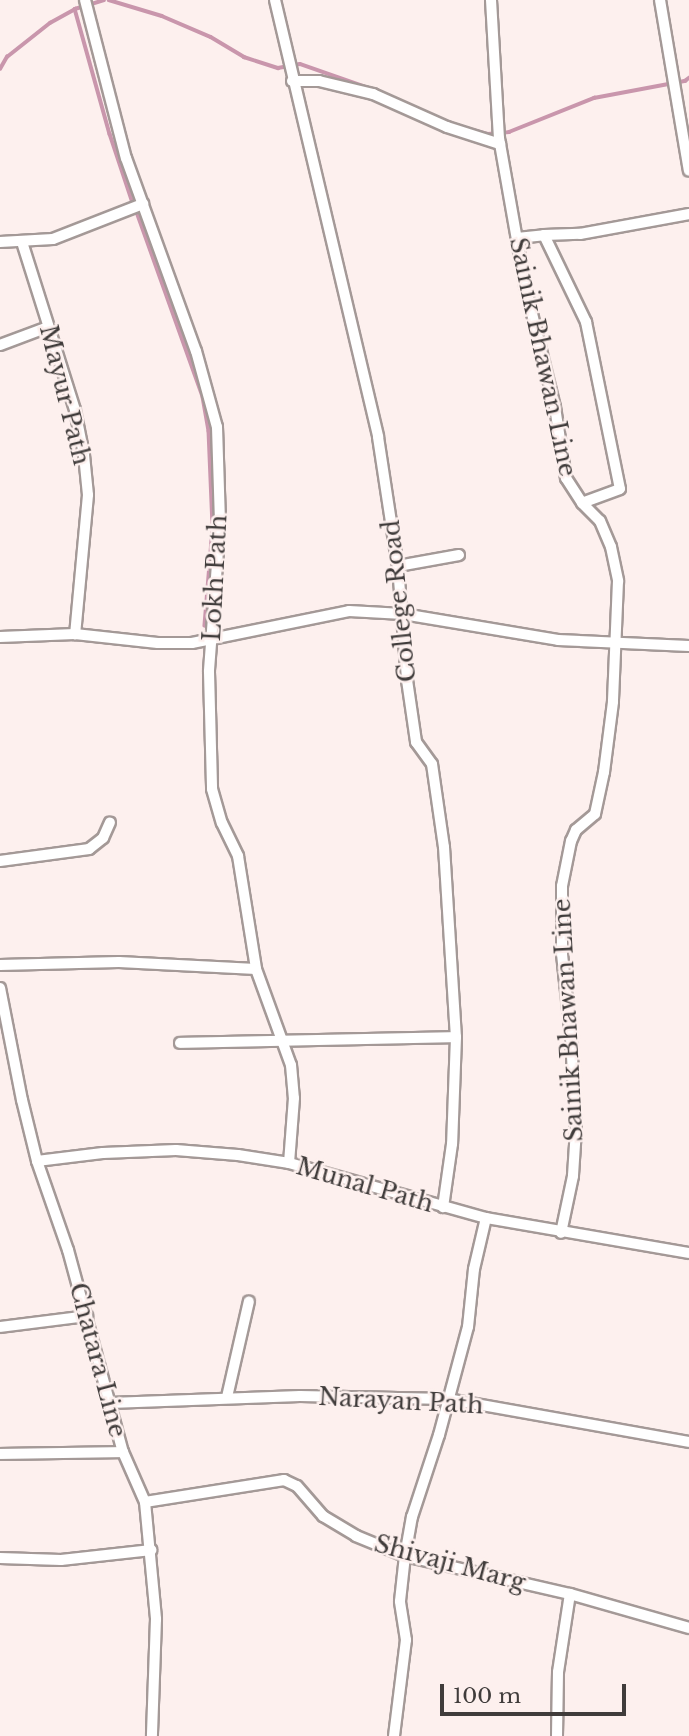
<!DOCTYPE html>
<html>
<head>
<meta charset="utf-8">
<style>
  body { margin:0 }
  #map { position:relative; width:689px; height:1736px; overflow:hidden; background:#fdf0ee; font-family:"Libre Baskerville",serif }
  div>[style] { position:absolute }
  .stream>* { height:3.5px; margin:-1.75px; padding:0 1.75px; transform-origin:1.75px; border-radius:1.75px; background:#c996ac }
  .roads { filter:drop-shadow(2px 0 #a49997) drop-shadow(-2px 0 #a49997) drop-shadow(0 2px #a49997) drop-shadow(0 -2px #a49997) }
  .street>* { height:10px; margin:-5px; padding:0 5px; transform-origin:5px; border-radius:5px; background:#fff }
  span { translate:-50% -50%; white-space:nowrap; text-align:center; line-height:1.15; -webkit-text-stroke:5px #fdf0ee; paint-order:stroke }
  .street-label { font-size:24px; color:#403c3b }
  .scale { position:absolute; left:440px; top:1684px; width:186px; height:32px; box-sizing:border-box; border:4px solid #403c3b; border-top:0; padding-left:9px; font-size:21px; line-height:24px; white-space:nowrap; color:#403c3b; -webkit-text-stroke:5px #fdf0ee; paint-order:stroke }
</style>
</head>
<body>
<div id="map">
  <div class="stream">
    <i style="left:109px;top:0;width:55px;rotate:16.8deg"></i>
    <i style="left:162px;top:16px;width:53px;rotate:23.2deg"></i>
    <i style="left:211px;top:37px;width:39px;rotate:31deg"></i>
    <i style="left:244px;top:57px;width:36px;rotate:18deg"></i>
    <i style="left:278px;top:68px;width:22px;rotate:-10deg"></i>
    <i style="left:300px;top:64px;width:73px;rotate:19.2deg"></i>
    <i style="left:75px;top:9px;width:130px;rotate:74.4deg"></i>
    <i style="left:110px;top:134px;width:70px;rotate:71.6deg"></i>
    <i style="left:0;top:69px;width:14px;rotate:-60deg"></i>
    <i style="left:7px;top:57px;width:55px;rotate:-38.3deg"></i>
    <i style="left:50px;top:23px;width:29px;rotate:-29deg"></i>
    <i style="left:75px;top:9px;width:30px;rotate:-17deg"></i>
    <i style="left:473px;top:130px;width:16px;rotate:15deg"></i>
    <i style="left:488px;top:134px;width:21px;rotate:-5deg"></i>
    <i style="left:509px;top:132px;width:92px;rotate:-21.8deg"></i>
    <i style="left:594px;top:98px;width:93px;rotate:-10.6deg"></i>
    <i style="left:685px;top:81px;width:5px;rotate:-37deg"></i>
    <i style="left:138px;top:215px;width:193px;rotate:70.3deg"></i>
    <i style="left:203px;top:397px;width:35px;rotate:80deg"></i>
    <i style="left:209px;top:431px;width:97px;rotate:87.6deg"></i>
    <i style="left:213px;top:528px;width:98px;rotate:94.7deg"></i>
  </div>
  <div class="roads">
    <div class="street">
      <i style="left:85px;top:0;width:163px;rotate:75.5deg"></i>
      <i style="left:126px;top:158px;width:205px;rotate:70.1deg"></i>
      <i style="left:196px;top:351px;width:79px;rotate:74.6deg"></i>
      <i style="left:217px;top:427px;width:97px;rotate:88.2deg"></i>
      <i style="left:220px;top:524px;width:148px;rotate:94.3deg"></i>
      <i style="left:209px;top:672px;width:117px;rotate:88.5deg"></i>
      <i style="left:212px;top:789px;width:35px;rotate:74deg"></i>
      <i style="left:222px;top:823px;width:37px;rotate:64deg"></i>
      <i style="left:238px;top:856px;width:114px;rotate:80.9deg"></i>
      <i style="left:256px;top:969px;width:102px;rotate:70deg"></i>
      <i style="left:291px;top:1065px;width:33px;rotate:85deg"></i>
      <i style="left:294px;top:1098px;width:65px;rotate:94.4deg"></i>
      <i style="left:275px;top:0;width:449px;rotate:76.7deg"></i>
      <i style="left:378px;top:437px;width:132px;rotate:81.3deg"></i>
      <i style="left:398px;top:567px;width:113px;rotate:85.4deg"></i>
      <i style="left:407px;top:680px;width:63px;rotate:81.7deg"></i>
      <i style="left:416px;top:742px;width:27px;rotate:54deg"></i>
      <i style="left:432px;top:764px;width:84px;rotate:81.8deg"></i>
      <i style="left:444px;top:847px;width:190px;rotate:86.4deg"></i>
      <i style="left:456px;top:1037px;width:107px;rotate:92.1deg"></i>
      <i style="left:452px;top:1144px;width:64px;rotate:98.1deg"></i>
      <i style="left:491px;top:0;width:138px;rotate:86.7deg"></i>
      <i style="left:499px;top:138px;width:149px;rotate:80deg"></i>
      <i style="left:525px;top:285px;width:126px;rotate:76.2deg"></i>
      <i style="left:555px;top:407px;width:72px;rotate:81.2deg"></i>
      <i style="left:566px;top:478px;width:30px;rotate:57deg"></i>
      <i style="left:582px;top:503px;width:25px;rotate:45deg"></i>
      <i style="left:600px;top:521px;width:28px;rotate:67deg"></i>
      <i style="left:611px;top:547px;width:35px;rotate:78deg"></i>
      <i style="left:618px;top:581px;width:121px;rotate:92.4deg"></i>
      <i style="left:613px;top:702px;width:71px;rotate:97.3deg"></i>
      <i style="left:604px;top:772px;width:43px;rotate:102.1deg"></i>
      <i style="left:595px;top:814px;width:25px;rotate:140deg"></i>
      <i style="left:576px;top:830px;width:12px;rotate:114deg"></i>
      <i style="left:571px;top:841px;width:46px;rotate:101.3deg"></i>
      <i style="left:562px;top:886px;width:68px;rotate:90deg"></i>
      <i style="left:562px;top:954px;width:84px;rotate:83.9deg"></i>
      <i style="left:571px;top:1038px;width:91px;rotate:86.9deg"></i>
      <i style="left:576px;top:1129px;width:47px;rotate:93.7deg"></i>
      <i style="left:573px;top:1176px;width:58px;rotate:101.9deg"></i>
      <i style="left:660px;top:0;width:173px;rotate:80.4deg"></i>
      <i style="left:292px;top:81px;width:27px"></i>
      <i style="left:319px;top:81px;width:56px;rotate:13.5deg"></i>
      <i style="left:373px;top:94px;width:81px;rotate:24deg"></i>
      <i style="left:447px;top:127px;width:56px;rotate:17.8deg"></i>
      <i style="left:544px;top:235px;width:36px;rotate:-2deg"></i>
      <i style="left:580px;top:234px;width:111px;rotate:-10.4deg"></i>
      <i style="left:517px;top:238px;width:27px;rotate:-6deg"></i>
      <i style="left:544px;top:235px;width:97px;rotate:64.2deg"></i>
      <i style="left:586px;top:322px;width:170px;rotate:78.5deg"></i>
      <i style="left:620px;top:489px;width:40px;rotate:159.8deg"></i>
      <i style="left:0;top:242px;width:53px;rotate:-3.2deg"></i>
      <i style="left:53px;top:239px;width:97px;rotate:-21.3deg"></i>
      <i style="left:22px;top:242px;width:176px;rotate:72.5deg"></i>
      <i style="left:75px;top:410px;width:46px;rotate:78.7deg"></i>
      <i style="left:84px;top:455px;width:40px;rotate:84.3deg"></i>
      <i style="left:88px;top:495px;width:140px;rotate:95.3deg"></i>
      <i style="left:0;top:345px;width:51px;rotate:-20.6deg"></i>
      <i style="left:398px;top:566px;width:62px;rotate:-10.2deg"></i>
      <i style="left:0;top:637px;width:75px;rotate:-2.3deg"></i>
      <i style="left:75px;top:634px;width:83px;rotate:6.2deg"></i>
      <i style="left:158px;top:643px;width:34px"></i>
      <i style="left:192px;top:643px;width:160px;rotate:-11.5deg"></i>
      <i style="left:349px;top:611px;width:54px;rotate:3.2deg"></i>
      <i style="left:403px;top:614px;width:157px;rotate:9.5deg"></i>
      <i style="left:558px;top:640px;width:131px;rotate:2.6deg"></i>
      <i style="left:0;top:861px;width:90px;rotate:-7.7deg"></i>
      <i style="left:89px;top:849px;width:18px;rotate:-38deg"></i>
      <i style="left:103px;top:838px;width:17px;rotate:-66deg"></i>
      <i style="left:0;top:965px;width:119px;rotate:-1.4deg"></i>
      <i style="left:119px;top:962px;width:137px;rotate:2.9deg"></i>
      <i style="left:0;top:988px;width:114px;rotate:78.9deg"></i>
      <i style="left:22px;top:1100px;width:63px;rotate:76.2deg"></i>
      <i style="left:37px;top:1161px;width:94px;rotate:70.8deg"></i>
      <i style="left:68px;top:1250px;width:209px;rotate:74.8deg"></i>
      <i style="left:123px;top:1452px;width:55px;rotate:66.3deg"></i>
      <i style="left:145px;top:1502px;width:118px;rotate:84.6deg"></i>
      <i style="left:156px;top:1619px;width:117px;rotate:92deg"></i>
      <i style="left:180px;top:1043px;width:276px;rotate:-1.2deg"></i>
      <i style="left:37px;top:1161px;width:66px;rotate:-6.9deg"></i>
      <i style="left:103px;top:1153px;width:73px;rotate:-2.4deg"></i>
      <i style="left:176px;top:1150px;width:62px;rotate:4.6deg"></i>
      <i style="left:238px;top:1155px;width:52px;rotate:8.9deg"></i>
      <i style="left:289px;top:1163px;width:205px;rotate:15.6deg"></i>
      <i style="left:486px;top:1218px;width:206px;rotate:9.8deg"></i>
      <i style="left:0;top:1327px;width:88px;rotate:-7.2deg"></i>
      <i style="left:227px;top:1397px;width:98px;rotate:-77.1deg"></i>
      <i style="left:110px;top:1403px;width:190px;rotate:-2.1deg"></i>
      <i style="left:300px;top:1396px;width:148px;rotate:1.2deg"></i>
      <i style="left:448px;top:1399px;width:245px;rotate:10.1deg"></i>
      <i style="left:0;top:1454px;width:123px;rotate:-0.9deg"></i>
      <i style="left:145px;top:1502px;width:141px;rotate:-9deg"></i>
      <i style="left:284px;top:1480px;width:14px;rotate:25deg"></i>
      <i style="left:297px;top:1486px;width:40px;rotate:49deg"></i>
      <i style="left:323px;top:1516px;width:39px;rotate:31deg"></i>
      <i style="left:356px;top:1536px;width:53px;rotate:22.2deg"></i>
      <i style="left:405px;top:1556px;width:169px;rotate:13deg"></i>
      <i style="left:570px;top:1594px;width:124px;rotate:15.9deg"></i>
      <i style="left:0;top:1558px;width:61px;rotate:1.9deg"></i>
      <i style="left:61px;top:1560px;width:91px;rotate:-6.3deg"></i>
      <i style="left:394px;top:1736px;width:97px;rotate:-82.9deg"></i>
      <i style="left:406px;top:1640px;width:39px;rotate:-99deg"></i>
      <i style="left:400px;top:1601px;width:45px;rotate:-83.7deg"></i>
      <i style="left:405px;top:1556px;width:40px;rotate:-80deg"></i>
      <i style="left:412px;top:1517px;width:86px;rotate:-71.8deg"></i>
      <i style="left:439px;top:1435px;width:112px;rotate:-75deg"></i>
      <i style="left:468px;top:1327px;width:58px;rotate:-84.1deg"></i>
      <i style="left:474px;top:1269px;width:52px;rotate:-76.8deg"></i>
      <i style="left:557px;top:1736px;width:64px;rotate:-89.1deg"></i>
      <i style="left:558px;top:1672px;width:79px;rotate:-81.3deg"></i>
    </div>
  </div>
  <div class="street-label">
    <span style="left:543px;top:357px;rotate:78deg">Sainik Bhawan Line</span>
    <span style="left:65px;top:395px;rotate:76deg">Mayur Path</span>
    <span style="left:215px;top:578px;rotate:-87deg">Lokh Path</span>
    <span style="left:399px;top:601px;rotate:-96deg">College Road</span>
    <span style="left:568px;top:1020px;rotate:-93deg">Sainik Bhawan Line</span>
    <span style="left:365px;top:1185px;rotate:16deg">Munal Path</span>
    <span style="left:98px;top:1360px;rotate:75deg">Chatara Line</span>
    <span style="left:401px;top:1401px;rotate:3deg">Narayan Path</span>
    <span style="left:450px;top:1563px;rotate:15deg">Shivaji Marg</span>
  </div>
  <div class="scale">100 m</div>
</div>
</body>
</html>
